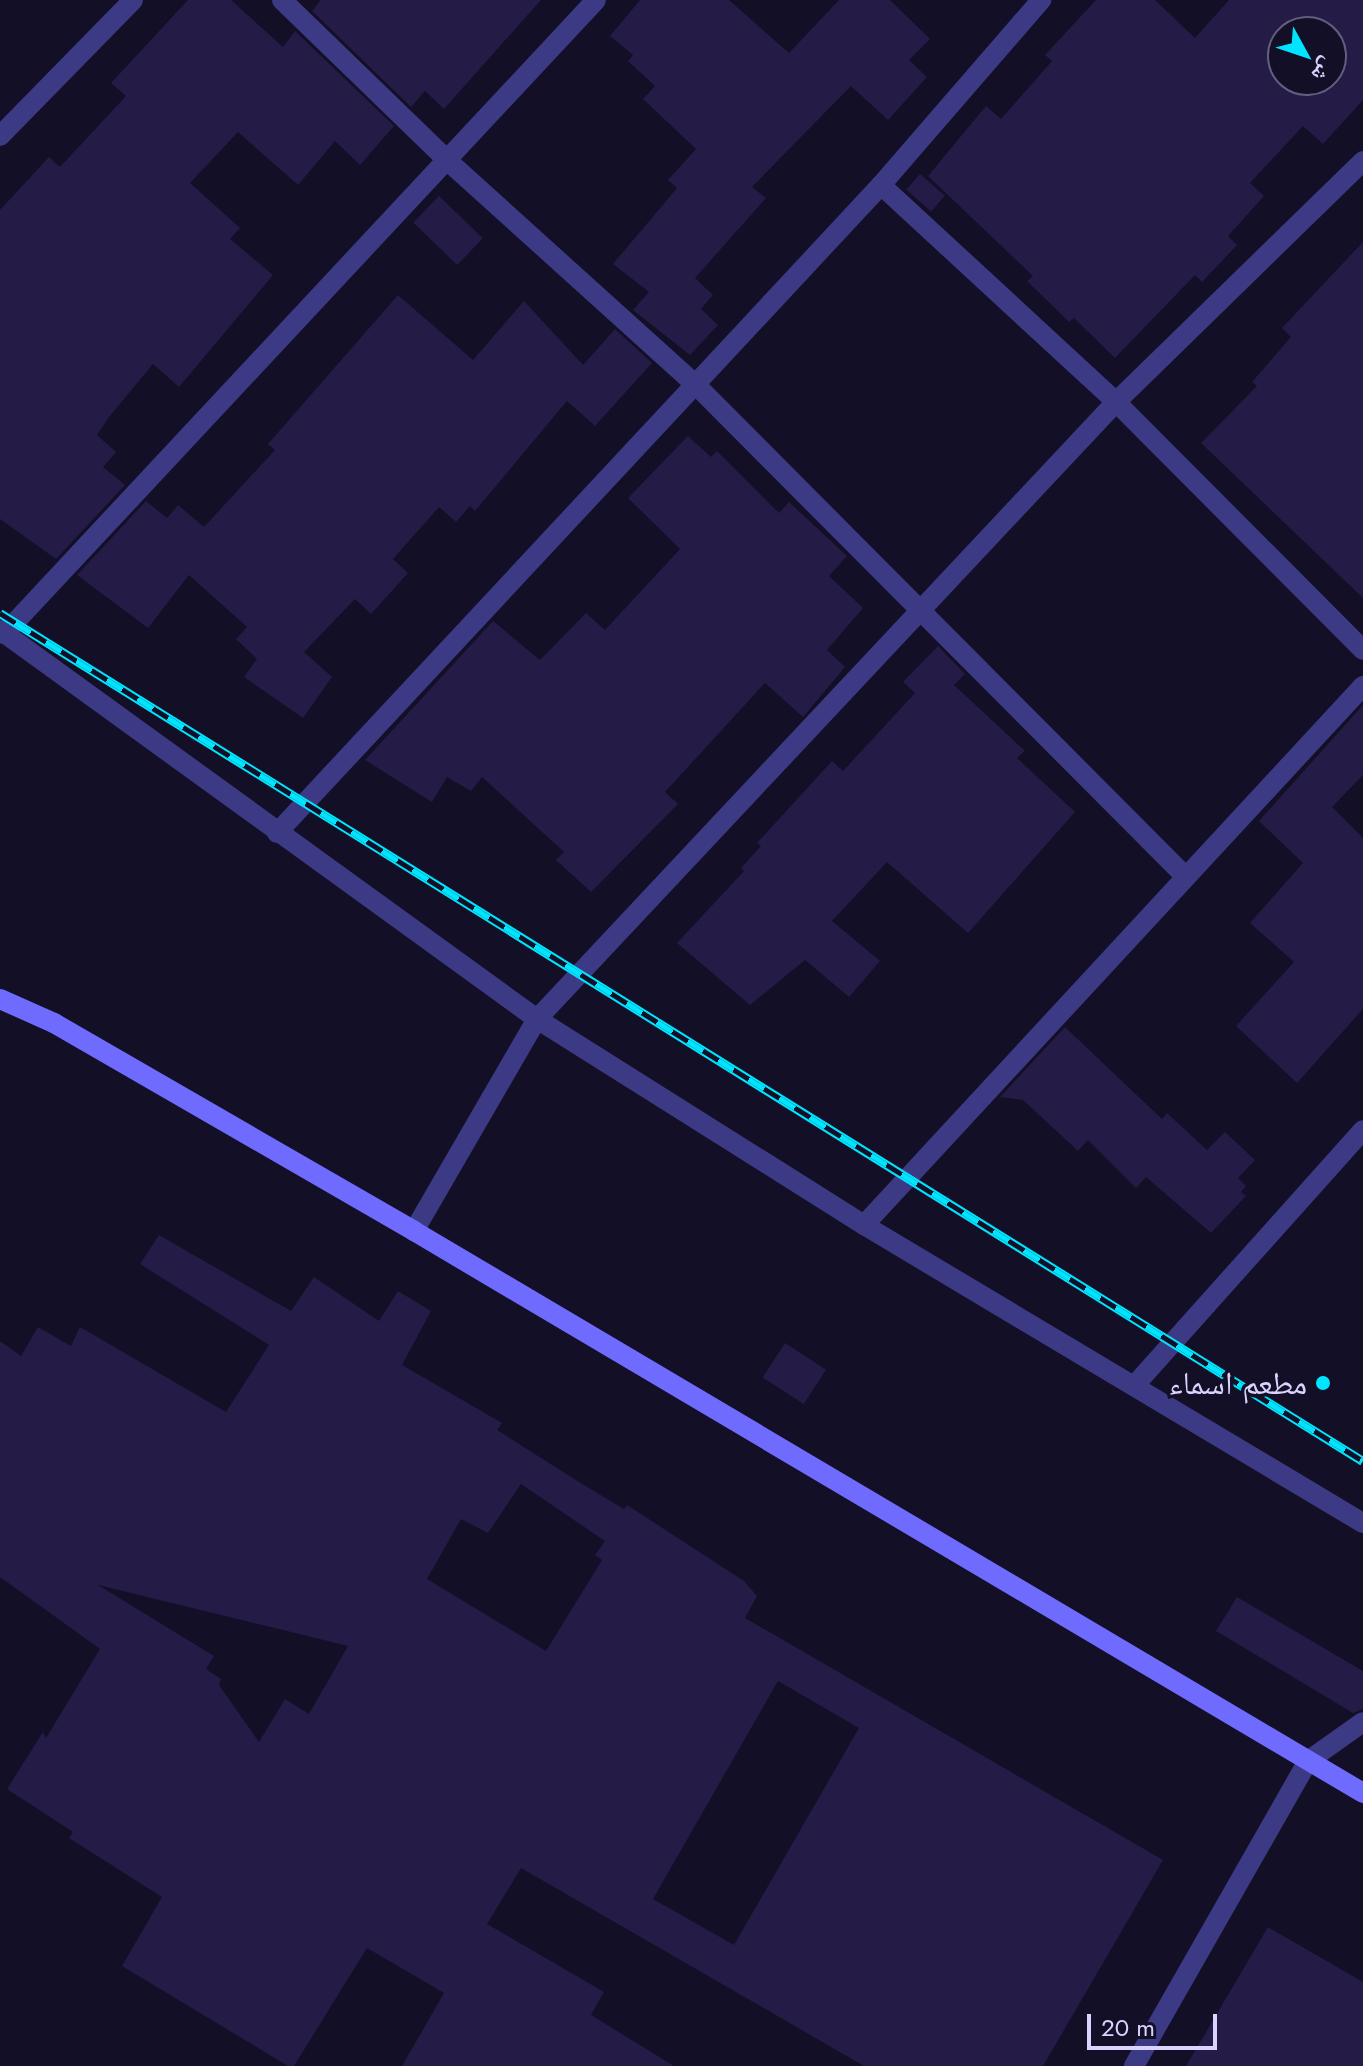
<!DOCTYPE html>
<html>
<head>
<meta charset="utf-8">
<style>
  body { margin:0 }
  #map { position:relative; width:1363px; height:2066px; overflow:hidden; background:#130f26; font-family:Jost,"Noto Naskh Arabic",sans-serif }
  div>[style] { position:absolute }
  .building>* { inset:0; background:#241b47; transform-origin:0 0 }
  .street>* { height:20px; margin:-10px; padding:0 10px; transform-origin:10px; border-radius:10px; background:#3d3a85 }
  .secondary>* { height:20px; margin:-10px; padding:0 10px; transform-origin:10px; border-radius:10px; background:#6f6bff }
  .rail>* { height:9px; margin-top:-4.5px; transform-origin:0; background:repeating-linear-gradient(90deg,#130f26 0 18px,#00e5ff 0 36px); box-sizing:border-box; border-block:2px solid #00e5ff }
  .dots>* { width:22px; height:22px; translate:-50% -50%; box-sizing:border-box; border:4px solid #130f26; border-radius:50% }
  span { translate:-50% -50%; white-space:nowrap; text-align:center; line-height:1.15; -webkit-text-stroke:7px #130f26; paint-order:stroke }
  .poi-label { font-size:32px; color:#d9d4ff }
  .right { translate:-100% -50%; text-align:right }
  .north { position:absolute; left:1267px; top:16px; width:80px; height:80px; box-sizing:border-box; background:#130f26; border:2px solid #625e7d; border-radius:50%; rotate:130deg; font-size:22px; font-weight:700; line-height:32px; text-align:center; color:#d9d4ff }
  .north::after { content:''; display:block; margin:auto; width:28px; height:36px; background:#00e5ff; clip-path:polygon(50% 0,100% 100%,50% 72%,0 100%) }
  .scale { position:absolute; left:1087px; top:2014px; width:130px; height:36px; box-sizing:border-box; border:4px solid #d9d4ff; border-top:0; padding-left:10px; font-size:24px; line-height:28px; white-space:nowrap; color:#d9d4ff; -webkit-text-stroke:6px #130f26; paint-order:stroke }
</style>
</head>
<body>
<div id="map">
  <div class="building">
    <i style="clip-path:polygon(188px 0,231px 0,283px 47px,295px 31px,394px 126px,360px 165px,335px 141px,298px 185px,238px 132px,190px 183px,240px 228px,230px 239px,273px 275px,179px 387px,153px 364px,109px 417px,97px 435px,116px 452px,103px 467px,125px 485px,56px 559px,0 519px,0 210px,49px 157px,60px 167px,126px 96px,111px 83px)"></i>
    <i style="clip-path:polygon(321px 0,541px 0,444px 109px,425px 91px,411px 107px,312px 11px)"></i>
    <i style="clip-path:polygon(640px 0,729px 0,789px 53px,839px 0,890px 0,930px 39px,909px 60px,927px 77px,888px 120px,851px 86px,752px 187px,766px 198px,695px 278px,713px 295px,701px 309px,718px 325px,690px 355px,633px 310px,649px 292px,613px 264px,677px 188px,668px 180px,696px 149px,643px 99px,655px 86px,628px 61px,633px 55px,610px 36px)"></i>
    <i style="clip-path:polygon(evenodd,1096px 0,1155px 0,1195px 38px,1229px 0,1363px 0,1363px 100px,1323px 144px,1303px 126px,1250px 183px,1264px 196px,1228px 236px,1237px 245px,1202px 282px,1195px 275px,1115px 358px,1074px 318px,1069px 322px,1027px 281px,1033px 276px,928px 176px,986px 106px,1001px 119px,1052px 61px,1045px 55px,1096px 0,1283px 32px,1331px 32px,1331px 80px,1283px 80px,1283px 32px)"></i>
    <i style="left:920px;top:174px;width:33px;height:21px;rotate:41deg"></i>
    <i style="left:439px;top:196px;width:61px;height:37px;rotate:44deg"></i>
    <i style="clip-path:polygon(1363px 242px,1363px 598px,1201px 443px,1257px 386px,1252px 382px,1291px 337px,1282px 328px)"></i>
    <i style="clip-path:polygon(398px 295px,473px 360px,524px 301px,583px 365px,615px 329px,652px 363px,595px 426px,567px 401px,475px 511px,470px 506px,456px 522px,439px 507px,393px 559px,408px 573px,371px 614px,355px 599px,304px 652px,332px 677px,303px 718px,244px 677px,257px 659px,236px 639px,247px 627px,189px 575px,148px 628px,77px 575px,146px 501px,167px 518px,178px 505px,204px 527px,275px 450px,268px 444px)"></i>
    <i style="clip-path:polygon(688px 436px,711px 457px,717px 451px,779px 513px,789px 502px,847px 556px,829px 576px,863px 608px,827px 650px,845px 667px,803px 717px,765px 683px,665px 792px,678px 804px,591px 892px,556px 860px,564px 852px,482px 777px,471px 791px,447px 777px,432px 802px,365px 760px,493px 621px,540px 660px,586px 613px,605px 630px,680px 549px,628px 498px)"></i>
    <i style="clip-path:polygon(938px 646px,965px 674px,954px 685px,1025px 751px,1017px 758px,1075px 812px,968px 933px,887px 862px,832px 921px,880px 961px,849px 997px,805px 960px,750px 1005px,677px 943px,744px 871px,741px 868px,761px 846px,757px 843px,832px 761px,843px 771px,915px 693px,903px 682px)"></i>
    <i style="clip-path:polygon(1363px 705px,1363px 775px,1332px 807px,1363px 838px,1363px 1009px,1297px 1083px,1236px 1026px,1294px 962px,1250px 923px,1303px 863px,1259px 821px)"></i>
    <i style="clip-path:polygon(1065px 1027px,1162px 1119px,1167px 1113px,1207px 1150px,1225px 1132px,1255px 1160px,1238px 1178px,1246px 1186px,1241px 1192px,1246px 1196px,1211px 1233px,1146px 1177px,1136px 1188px,1088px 1140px,1078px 1151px,1023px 1100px,1000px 1097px)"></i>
    <i style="clip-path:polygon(evenodd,159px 1235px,291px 1311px,314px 1277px,379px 1321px,398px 1291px,431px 1311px,402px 1365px,502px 1423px,497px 1430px,579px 1482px,624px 1509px,627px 1505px,744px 1581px,757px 1596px,745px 1618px,1163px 1860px,1043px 2066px,864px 2066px,521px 1868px,487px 1924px,604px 1992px,591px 2015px,674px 2066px,402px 2066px,444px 1993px,367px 1948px,294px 2066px,288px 2066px,122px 1966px,162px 1897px,69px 1838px,73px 1832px,7px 1789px,43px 1732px,46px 1738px,100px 1649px,0 1577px,0 1341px,21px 1356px,38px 1327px,71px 1346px,80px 1327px,226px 1412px,269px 1345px,140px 1264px,159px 1235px,521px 1484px,605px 1541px,595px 1555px,602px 1560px,546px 1651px,427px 1579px,461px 1519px,488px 1533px,521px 1484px,159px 1235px,98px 1585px,287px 1631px,348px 1646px,309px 1714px,285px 1699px,259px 1742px,219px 1685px,221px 1679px,206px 1669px,214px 1656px,98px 1585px,159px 1235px,778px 1681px,859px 1728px,734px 1945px,653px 1899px,778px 1681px)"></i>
    <i style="left:785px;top:1343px;width:49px;height:41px;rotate:33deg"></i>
    <i style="clip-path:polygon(1237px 1597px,1363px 1671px,1363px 1709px,1353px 1713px,1216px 1631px)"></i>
    <i style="clip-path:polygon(1268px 1927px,1363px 1982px,1363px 2066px,1186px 2066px)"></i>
  </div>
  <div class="street">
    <i style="left:282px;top:0;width:231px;rotate:44.1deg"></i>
    <i style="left:448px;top:161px;width:333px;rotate:42.1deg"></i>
    <i style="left:695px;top:384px;width:694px;rotate:45.12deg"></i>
    <i style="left:0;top:136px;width:190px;rotate:-45.6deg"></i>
    <i style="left:881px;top:185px;width:320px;rotate:42.7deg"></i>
    <i style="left:1116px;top:402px;width:350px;rotate:45.1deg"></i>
    <i style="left:0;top:630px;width:663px;rotate:35.92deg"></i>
    <i style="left:537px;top:1019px;width:386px;rotate:32.2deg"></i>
    <i style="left:864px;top:1225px;width:581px;rotate:30.85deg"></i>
    <i style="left:4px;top:634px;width:867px;rotate:-46.96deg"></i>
    <i style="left:277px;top:833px;width:886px;rotate:-47.01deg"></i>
    <i style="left:881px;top:185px;width:245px;rotate:-49.1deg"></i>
    <i style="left:864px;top:1225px;width:735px;rotate:-47.21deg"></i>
    <i style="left:414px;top:1231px;width:245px;rotate:-59.9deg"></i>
    <i style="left:537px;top:1019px;width:846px;rotate:-46.82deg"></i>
    <i style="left:1116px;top:402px;width:345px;rotate:-44.3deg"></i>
    <i style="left:1134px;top:1386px;width:343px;rotate:-48.2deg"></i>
    <i style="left:1134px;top:2066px;width:351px;rotate:-60.3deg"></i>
    <i style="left:1308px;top:1761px;width:67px;rotate:-35.3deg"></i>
  </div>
  <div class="secondary">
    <i style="left:0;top:999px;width:59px;rotate:24deg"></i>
    <i style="left:54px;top:1023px;width:416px;rotate:30deg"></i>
    <i style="left:414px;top:1231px;width:1103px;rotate:30.63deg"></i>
  </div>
  <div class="rail">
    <i style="left:0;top:613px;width:1605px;rotate:31.89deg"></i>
  </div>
  <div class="dots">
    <i style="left:1323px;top:1383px;background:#00e5ff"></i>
  </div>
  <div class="poi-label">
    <span class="right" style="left:1307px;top:1383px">مطعم اسماء</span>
  </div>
  <div class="north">ش</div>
  <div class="scale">20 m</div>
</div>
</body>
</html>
